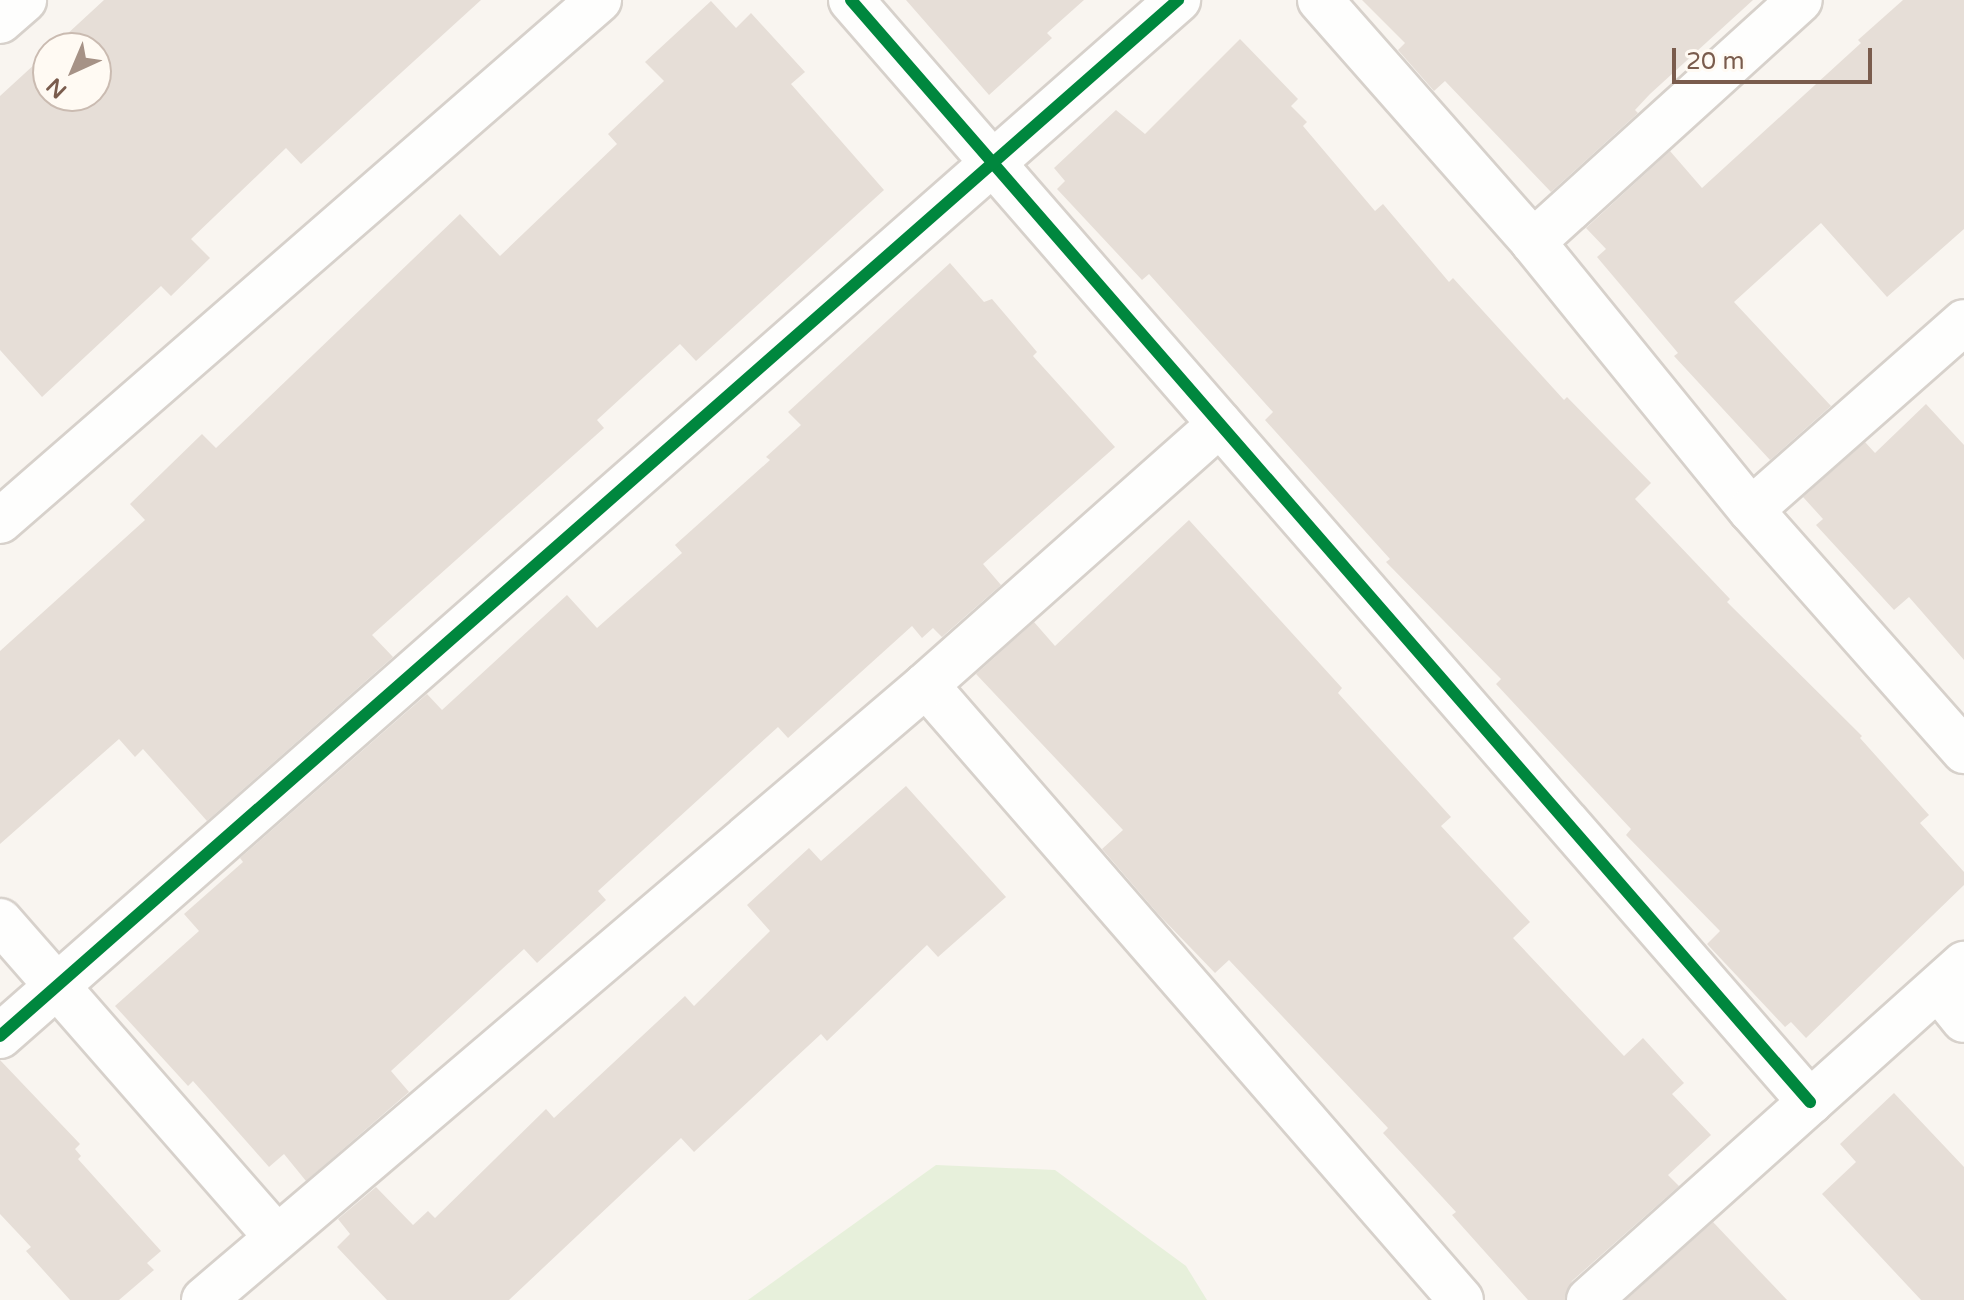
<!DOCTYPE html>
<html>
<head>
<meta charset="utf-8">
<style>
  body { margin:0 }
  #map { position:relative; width:1964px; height:1300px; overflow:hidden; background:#f9f5f0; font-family:"Varela Round",sans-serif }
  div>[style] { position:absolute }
  .green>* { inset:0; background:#e7f0db }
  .building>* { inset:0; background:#e6ded7 }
  .roads { filter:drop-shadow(2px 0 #d7d1cb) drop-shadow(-2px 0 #d7d1cb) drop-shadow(0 2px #d7d1cb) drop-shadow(0 -2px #d7d1cb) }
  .minor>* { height:44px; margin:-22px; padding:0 22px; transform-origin:22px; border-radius:22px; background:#fefefd }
  .cycleway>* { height:12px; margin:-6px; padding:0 6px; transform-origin:6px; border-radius:6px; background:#00873e }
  span { translate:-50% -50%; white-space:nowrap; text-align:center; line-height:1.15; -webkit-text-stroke:6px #fffaf3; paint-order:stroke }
  .north { position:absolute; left:32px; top:32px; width:80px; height:80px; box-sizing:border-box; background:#fffaf3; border:2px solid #cabbb1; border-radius:50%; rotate:224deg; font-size:22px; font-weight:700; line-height:32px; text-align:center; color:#7a5c4d }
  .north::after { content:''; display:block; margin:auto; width:28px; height:36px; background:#a69286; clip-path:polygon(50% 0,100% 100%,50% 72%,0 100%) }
  .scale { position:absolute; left:1672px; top:48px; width:200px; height:36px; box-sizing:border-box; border:4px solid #7a5c4d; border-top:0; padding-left:10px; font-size:24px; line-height:28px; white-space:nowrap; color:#7a5c4d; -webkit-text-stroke:6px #fffaf3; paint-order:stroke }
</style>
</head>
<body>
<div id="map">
  <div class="green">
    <i style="clip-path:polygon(936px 1165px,1055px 1170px,1186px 1266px,1207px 1300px,748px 1300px)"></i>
  </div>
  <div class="building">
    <i style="clip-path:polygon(104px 0,481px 0,301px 164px,286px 148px,191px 239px,210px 258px,171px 296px,161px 286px,42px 397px,0 350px,0 96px,48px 52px,48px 96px,96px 96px,96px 48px,52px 48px)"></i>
    <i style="clip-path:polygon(906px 0,1084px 0,1047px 33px,1052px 38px,989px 95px)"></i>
    <i style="clip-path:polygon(1362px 0,1753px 0,1650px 94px,1635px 110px,1638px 113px,1551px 192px,1445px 81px,1434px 91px,1398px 50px,1405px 43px)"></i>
    <i style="clip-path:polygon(1903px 0,1964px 0,1964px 229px,1887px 297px,1821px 223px,1734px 302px,1831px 406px,1770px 460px,1674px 356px,1678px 353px,1597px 257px,1606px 249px,1586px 228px,1670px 151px,1702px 188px,1861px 43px,1858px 40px)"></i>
    <i style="clip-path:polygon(711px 1px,736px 28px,751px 13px,805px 72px,791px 84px,884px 190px,696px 361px,680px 344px,597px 420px,604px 428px,372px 635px,393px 657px,207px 821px,143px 749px,135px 757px,119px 739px,0 844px,0 651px,145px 520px,130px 504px,202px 434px,216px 448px,460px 214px,500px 256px,617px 144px,608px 134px,664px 81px,645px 62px)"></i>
    <i style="clip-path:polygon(1240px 39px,1298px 99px,1291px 106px,1307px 122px,1303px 126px,1375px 211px,1383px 204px,1449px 282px,1453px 278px,1564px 400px,1567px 397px,1651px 483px,1635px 499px,1730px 599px,1727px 602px,1862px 736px,1860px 738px,1929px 815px,1920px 823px,1964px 872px,1964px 885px,1806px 1038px,1791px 1022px,1785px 1027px,1707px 944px,1720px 931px,1626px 835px,1631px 829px,1496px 684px,1501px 679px,1386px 562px,1390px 559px,1265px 420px,1273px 412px,1149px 274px,1142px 280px,1057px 189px,1065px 181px,1054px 168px,1116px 110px,1145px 134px)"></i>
    <i style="clip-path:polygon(950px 263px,984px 302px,992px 299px,1037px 352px,1033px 356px,1115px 447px,983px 564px,1001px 585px,942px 637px,933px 628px,922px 638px,912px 626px,788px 738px,778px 727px,598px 891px,606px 900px,537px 963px,524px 949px,391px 1071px,409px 1092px,306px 1181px,284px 1154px,269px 1167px,193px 1081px,188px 1086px,115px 1006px,199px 931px,184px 914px,243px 862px,240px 858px,427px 694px,442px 710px,567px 595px,597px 628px,682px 553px,675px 545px,770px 460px,766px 457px,801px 425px,788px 412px)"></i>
    <i style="clip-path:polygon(1926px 404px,1964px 445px,1964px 660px,1909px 597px,1894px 610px,1816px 525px,1823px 519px,1803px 497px,1865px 442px,1875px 453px)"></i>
    <i style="clip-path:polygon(1189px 520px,1342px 688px,1338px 693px,1451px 817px,1441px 826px,1530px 922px,1513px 938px,1624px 1056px,1643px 1038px,1684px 1083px,1672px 1094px,1711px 1135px,1668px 1175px,1679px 1186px,1572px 1281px,1565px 1300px,1528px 1300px,1452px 1215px,1456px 1212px,1383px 1133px,1388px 1128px,1229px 960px,1215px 973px,1160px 916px,1102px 849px,1123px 830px,976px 674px,1034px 622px,1055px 646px)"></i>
    <i style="clip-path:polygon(906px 786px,1006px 897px,938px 957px,927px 945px,827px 1041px,821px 1034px,694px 1152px,681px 1138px,509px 1300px,387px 1300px,337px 1247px,350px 1234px,338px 1219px,376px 1187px,413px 1225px,428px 1211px,435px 1218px,546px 1109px,554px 1118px,685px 996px,694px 1006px,770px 931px,747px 905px,809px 848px,821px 861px)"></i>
    <i style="clip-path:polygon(0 1060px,80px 1144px,75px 1149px,81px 1156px,78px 1159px,161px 1251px,147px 1263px,154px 1270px,119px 1300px,70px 1300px,26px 1251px,31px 1247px,0 1214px)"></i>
    <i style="clip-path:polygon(1894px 1093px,1964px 1167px,1964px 1300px,1921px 1300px,1822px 1194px,1856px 1162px,1840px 1144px)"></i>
    <i style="clip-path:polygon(1713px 1222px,1787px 1300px,1626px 1300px)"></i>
  </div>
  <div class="roads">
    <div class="minor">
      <i style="left:851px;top:0;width:1461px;rotate:48.97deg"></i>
      <i style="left:1320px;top:0;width:322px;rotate:48.6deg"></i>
      <i style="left:1533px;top:242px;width:345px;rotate:50.9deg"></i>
      <i style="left:1751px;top:510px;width:322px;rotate:48.5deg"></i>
      <i style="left:0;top:21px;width:32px;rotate:-41deg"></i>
      <i style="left:1533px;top:242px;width:360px;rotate:-42.2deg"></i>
      <i style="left:1751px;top:510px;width:284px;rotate:-41.4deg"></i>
      <i style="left:0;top:521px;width:794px;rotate:-41.02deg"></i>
      <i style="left:926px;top:685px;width:815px;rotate:48.98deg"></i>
      <i style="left:0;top:921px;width:420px;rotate:48.8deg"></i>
      <i style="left:1938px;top:988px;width:41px;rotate:50.9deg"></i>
      <i style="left:0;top:1036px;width:1569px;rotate:-41.33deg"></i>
      <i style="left:204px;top:1300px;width:948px;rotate:-40.42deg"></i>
      <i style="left:926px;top:685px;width:393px;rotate:-41.6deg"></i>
      <i style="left:1589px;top:1300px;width:504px;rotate:-41.86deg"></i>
    </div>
  </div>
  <div class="cycleway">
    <i style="left:851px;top:0;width:1461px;rotate:48.97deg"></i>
    <i style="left:0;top:1036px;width:1569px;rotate:-41.33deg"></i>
  </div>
  <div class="north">N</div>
  <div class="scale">20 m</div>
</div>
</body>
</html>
